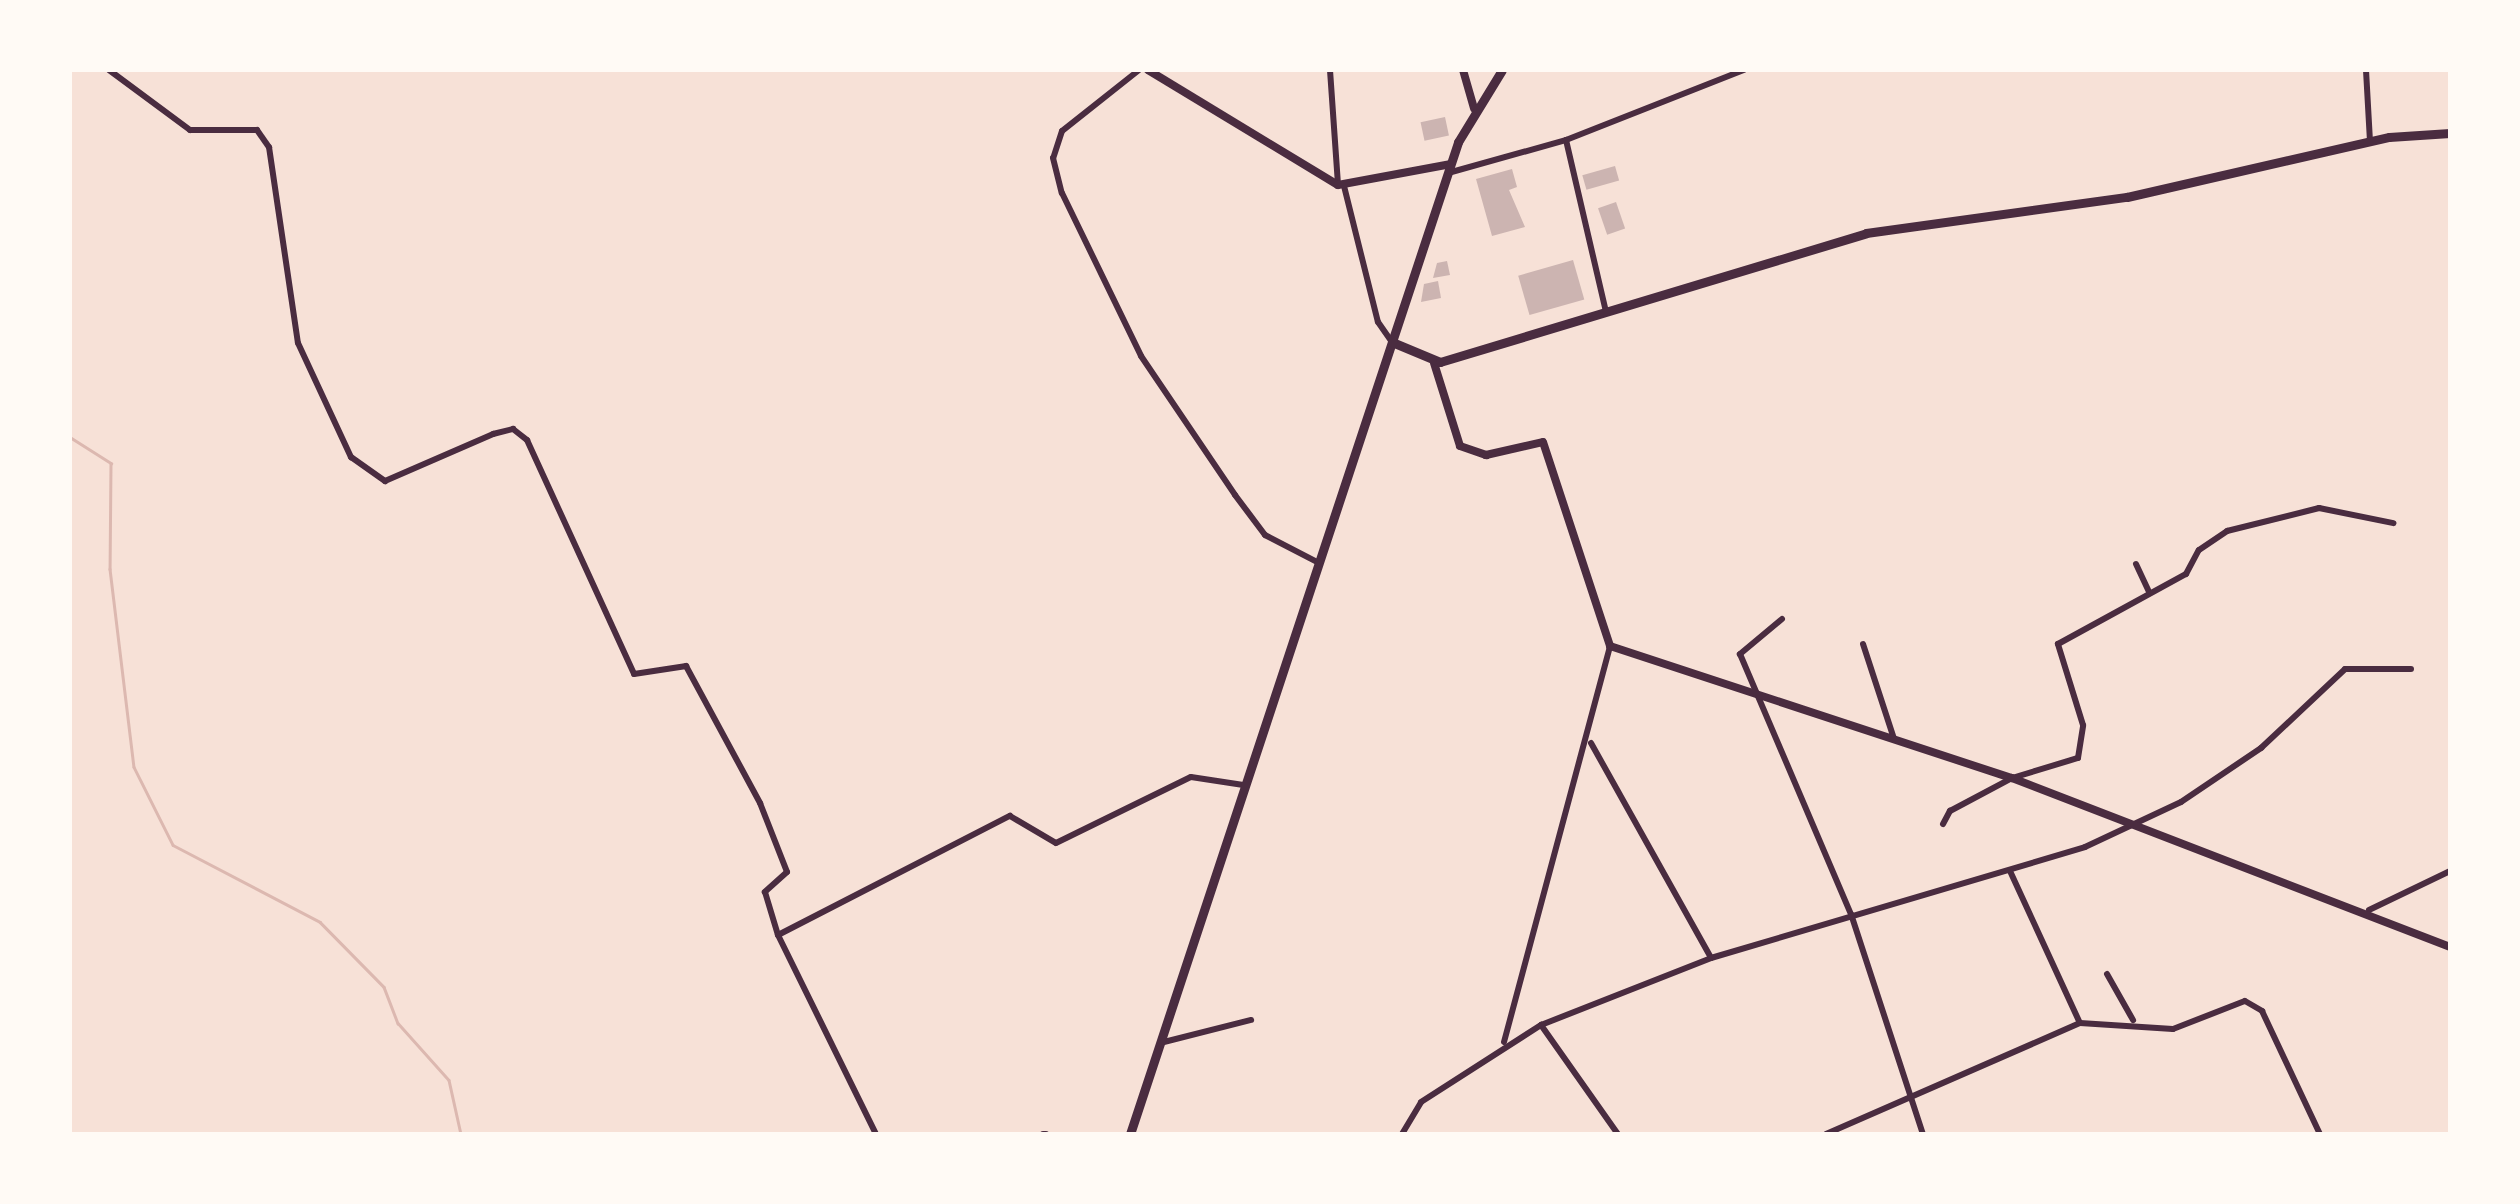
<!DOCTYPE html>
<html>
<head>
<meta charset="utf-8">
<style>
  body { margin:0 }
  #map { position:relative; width:2520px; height:1204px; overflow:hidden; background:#f7e1d7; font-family:Barlow,sans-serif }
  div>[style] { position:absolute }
  .stream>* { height:2.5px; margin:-1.25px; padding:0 1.25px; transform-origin:1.25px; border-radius:1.25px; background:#dcb8b0 }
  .building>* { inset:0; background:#ccb4b1; transform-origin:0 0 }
  .minor>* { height:6px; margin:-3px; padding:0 3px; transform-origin:3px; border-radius:3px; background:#4a2c40 }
  .tertiary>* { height:8px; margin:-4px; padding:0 4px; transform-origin:4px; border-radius:4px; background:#4a2c40 }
  .secondary>* { height:9px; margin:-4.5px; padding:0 4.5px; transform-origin:4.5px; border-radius:4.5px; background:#4a2c40 }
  span { translate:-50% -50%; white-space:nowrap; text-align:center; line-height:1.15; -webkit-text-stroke:9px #fffaf5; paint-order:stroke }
  .frame { position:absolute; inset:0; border:72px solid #fffaf5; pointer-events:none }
</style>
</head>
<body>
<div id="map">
  <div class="stream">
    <i style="left:70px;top:437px;width:49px;rotate:32.4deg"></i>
    <i style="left:111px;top:463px;width:106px;rotate:90.5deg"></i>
    <i style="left:110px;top:569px;width:199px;rotate:83.1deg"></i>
    <i style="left:134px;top:767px;width:87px;rotate:63.4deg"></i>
    <i style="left:173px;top:845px;width:166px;rotate:27.6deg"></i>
    <i style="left:320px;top:922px;width:91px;rotate:45.4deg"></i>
    <i style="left:384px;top:987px;width:39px;rotate:69deg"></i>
    <i style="left:398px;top:1023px;width:76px;rotate:48.2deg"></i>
    <i style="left:449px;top:1080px;width:55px;rotate:77.5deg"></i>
  </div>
  <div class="building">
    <i style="left:1445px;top:117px;width:19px;height:25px;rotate:78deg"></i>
    <i style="left:1615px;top:166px;width:15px;height:34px;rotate:74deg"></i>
    <i style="clip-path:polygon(1512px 169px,1517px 187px,1509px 190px,1525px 227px,1492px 236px,1476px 179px)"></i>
    <i style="left:1616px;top:202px;width:28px;height:19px;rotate:71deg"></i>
    <i style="left:1573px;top:260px;width:41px;height:57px;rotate:74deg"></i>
    <i style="clip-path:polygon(1447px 261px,1450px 275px,1433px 278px,1437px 263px)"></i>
    <i style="clip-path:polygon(1438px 281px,1441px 298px,1421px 302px,1424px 284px)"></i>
  </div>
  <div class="minor">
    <i style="left:109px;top:70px;width:101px;rotate:36.5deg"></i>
    <i style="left:190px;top:130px;width:67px"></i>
    <i style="left:257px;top:130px;width:21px;rotate:55deg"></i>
    <i style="left:269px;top:147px;width:198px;rotate:81.6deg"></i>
    <i style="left:298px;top:343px;width:126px;rotate:65.1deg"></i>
    <i style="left:351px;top:457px;width:42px;rotate:35.2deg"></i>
    <i style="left:385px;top:481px;width:118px;rotate:-23.5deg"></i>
    <i style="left:493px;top:434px;width:21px;rotate:-14deg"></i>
    <i style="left:513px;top:429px;width:18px;rotate:38deg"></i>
    <i style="left:527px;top:440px;width:257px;rotate:65.4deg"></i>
    <i style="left:634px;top:674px;width:53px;rotate:-8.7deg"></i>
    <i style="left:686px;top:666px;width:156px;rotate:61.6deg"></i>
    <i style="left:760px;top:803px;width:74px;rotate:68.6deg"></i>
    <i style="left:787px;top:872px;width:30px;rotate:138deg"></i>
    <i style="left:765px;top:892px;width:45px;rotate:73.2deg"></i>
    <i style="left:778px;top:935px;width:222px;rotate:63.8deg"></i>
    <i style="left:1139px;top:70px;width:98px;rotate:141.6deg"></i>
    <i style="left:1062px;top:131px;width:28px;rotate:108deg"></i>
    <i style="left:1053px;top:158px;width:36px;rotate:76deg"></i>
    <i style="left:1062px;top:193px;width:181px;rotate:64.1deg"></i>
    <i style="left:1141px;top:356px;width:168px;rotate:55.9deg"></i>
    <i style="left:1235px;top:495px;width:50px;rotate:53.1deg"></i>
    <i style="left:1265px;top:535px;width:59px;rotate:27.4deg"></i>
    <i style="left:1330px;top:70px;width:115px;rotate:86deg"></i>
    <i style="left:2366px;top:70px;width:72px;rotate:86.8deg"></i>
    <i style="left:1566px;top:140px;width:177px;rotate:76.9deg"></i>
    <i style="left:1448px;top:173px;width:123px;rotate:-15.6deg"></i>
    <i style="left:1566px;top:140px;width:191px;rotate:-21.5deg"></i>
    <i style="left:1344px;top:186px;width:140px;rotate:76deg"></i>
    <i style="left:1378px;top:322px;width:24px;rotate:55deg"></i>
    <i style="left:2136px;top:564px;width:31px;rotate:65deg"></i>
    <i style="left:1782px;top:619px;width:55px;rotate:140.2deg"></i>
    <i style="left:1740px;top:654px;width:283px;rotate:66.9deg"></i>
    <i style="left:1851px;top:914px;width:231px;rotate:71.9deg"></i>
    <i style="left:1863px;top:644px;width:100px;rotate:71.9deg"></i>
    <i style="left:1591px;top:743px;width:246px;rotate:60.8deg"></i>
    <i style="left:1943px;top:824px;width:15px;rotate:-62deg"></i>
    <i style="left:1950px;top:811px;width:70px;rotate:-28deg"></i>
    <i style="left:2012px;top:778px;width:69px;rotate:-16.9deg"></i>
    <i style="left:2078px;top:758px;width:33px;rotate:-81deg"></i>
    <i style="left:2083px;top:725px;width:85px;rotate:-107.2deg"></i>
    <i style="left:2058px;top:644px;width:146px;rotate:-28.7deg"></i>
    <i style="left:2186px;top:574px;width:27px;rotate:-62deg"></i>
    <i style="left:2199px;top:550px;width:34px;rotate:-34deg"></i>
    <i style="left:2227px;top:531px;width:95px;rotate:-14deg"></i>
    <i style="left:2319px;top:508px;width:76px;rotate:11.5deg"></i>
    <i style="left:2010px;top:871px;width:167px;rotate:65.3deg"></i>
    <i style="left:2369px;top:910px;width:90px;rotate:-25.7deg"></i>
    <i style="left:778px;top:935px;width:261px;rotate:-27.2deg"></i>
    <i style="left:1010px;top:816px;width:53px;rotate:30.4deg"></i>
    <i style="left:1056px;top:843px;width:150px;rotate:-26.1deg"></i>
    <i style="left:1191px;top:777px;width:53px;rotate:8.7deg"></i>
    <i style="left:2107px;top:974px;width:53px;rotate:60.5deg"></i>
    <i style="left:1541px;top:1025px;width:133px;rotate:54.8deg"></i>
    <i style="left:1504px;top:1042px;width:410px;rotate:-75deg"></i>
    <i style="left:1160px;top:1043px;width:94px;rotate:-14.2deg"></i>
    <i style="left:1043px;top:1134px;width:3px"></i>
    <i style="left:1402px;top:1134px;width:37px;rotate:-59deg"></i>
    <i style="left:1421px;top:1102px;width:143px;rotate:-32.7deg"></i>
    <i style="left:1541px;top:1025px;width:183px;rotate:-21.5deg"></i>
    <i style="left:1711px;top:958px;width:390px;rotate:-16.5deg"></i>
    <i style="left:2085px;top:847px;width:106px;rotate:-25.1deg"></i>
    <i style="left:2181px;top:802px;width:97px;rotate:-34deg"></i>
    <i style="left:2261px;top:748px;width:115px;rotate:-43.2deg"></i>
    <i style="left:2345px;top:669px;width:66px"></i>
    <i style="left:1826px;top:1134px;width:277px;rotate:-23.6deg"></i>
    <i style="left:2080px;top:1023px;width:93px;rotate:3.7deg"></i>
    <i style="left:2173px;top:1029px;width:77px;rotate:-21.3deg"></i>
    <i style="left:2245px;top:1001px;width:20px;rotate:30deg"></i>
    <i style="left:2262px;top:1011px;width:136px;rotate:64.8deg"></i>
  </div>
  <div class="tertiary">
    <i style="left:1148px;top:70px;width:222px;rotate:31.2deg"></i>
    <i style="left:1338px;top:185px;width:115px;rotate:-10.5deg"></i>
    <i style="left:1463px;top:70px;width:40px;rotate:74deg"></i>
    <i style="left:1434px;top:363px;width:87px;rotate:72.6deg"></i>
    <i style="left:1460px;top:446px;width:28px;rotate:19deg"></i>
    <i style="left:1486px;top:455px;width:58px;rotate:-12.8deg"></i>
    <i style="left:1543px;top:442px;width:215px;rotate:71.8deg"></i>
    <i style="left:1610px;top:646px;width:423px;rotate:18.2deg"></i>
    <i style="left:2012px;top:778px;width:469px;rotate:21.1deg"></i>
  </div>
  <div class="secondary">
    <i style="left:1392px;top:342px;width:52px;rotate:22.6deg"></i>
    <i style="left:1440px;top:362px;width:445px;rotate:-16.8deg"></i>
    <i style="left:1866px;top:233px;width:263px;rotate:-7.9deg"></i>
    <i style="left:2127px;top:197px;width:269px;rotate:-12.9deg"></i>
    <i style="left:2389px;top:137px;width:61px;rotate:-3.8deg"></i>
    <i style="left:1130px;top:1134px;width:1045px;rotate:-71.7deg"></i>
    <i style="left:1458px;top:142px;width:84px;rotate:-58.6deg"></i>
  </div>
  <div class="frame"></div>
</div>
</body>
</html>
